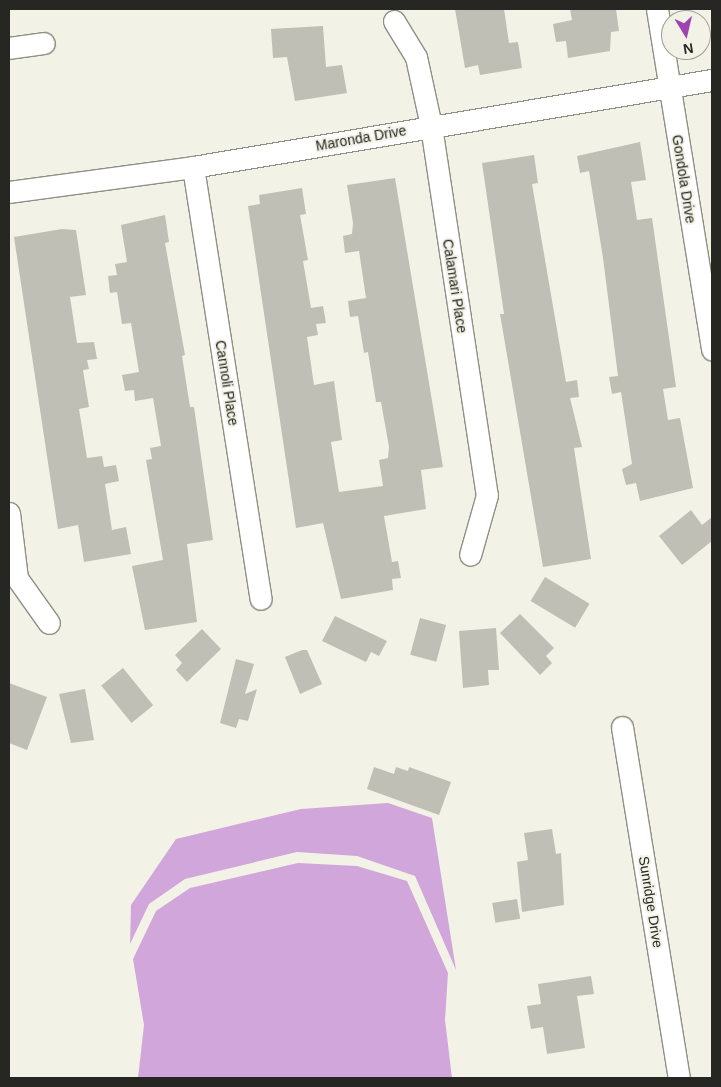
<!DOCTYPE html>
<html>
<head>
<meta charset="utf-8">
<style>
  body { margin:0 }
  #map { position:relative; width:721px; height:1087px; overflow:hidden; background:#f2f2e7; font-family:Arial,sans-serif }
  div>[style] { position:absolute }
  .water>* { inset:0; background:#d1a6da }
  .building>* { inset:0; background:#bfbfb5; transform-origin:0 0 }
  .roads { filter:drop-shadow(1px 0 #8f8f85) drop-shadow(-1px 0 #8f8f85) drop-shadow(0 1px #8f8f85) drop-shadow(0 -1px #8f8f85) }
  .minor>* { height:21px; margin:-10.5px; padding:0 10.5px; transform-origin:10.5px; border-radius:10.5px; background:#fff }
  span { translate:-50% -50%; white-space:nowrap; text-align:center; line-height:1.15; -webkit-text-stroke:4px #f2f2e7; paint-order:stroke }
  .street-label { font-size:14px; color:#262622 }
  .frame { position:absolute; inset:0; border:10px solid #262622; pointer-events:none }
  .north { position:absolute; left:661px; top:10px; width:50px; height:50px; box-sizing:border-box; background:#f2f2e7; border:1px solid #a0a098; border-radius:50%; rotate:171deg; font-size:14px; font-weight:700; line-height:20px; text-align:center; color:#262622 }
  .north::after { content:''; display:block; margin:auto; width:18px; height:22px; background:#9e44b0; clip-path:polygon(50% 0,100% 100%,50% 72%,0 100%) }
</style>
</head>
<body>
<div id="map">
  <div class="water">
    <i style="clip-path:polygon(388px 803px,432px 818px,456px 970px,415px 876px,357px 856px,297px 852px,185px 879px,149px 904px,130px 944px,131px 905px,176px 839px,301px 809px)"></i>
    <i style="clip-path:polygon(298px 863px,357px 866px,407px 881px,448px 973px,445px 1020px,452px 1078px,138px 1078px,144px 1025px,133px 959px,156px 911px,190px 888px)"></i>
  </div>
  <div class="building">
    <i style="clip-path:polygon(455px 9px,504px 9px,509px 43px,518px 42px,522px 68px,480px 75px,478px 65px,465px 68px)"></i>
    <i style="clip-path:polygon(570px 9px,616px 9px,619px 31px,611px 32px,610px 51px,568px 58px,566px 41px,556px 42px,553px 24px,572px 20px)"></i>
    <i style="clip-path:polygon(323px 26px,326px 67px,342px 65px,347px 93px,295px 101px,287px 57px,273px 58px,271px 29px)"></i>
    <i style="clip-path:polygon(640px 142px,646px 180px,631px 182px,637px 220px,652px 218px,676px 387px,663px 389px,668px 420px,680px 418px,693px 488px,640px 501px,636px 483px,626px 485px,622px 469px,632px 464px,621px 392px,612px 394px,609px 377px,618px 376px,603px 258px,589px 171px,580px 173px,577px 156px)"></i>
    <i style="clip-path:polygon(534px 155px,538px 183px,532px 184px,566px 382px,577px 380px,579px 397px,570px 398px,582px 447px,574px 448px,591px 559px,543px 567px,500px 314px,504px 314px,482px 163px)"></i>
    <i style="clip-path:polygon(395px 178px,443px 467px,421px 470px,426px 509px,384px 516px,392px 562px,398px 561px,401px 578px,392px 579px,393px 590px,341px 599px,323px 523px,296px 528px,248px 206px,260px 204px,259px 195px,302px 188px,306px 214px,300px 215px,308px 260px,303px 261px,311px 308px,323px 306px,326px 323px,316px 324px,318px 335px,307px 337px,314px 385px,334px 381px,342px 440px,331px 442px,339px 492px,383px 486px,379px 460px,388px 458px,389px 447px,381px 402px,376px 402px,368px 352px,364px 353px,358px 316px,350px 317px,348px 301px,366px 298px,359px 251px,345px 253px,343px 236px,352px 234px,353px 223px,347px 185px)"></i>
    <i style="clip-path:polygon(165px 215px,169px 242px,165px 243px,185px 355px,182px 356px,190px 407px,194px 407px,213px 540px,187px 544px,197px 622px,145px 630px,132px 566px,163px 560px,146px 460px,152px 459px,150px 448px,161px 446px,153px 398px,135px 401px,134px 390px,125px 391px,122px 375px,139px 372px,131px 323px,122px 324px,117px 292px,110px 293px,108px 276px,117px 275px,115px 264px,127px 262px,121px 225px)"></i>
    <i style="clip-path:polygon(62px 229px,76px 230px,86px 295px,70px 297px,77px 343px,94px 342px,97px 359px,87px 360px,89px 369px,83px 370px,89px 407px,79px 409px,87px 458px,102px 456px,104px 467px,116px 465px,119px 481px,105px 484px,112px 530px,126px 527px,131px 554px,84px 562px,78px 525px,58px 529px,14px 237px)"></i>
    <i style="clip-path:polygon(691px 510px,702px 525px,712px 517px,712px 541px,682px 565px,659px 536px)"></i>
    <i style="left:545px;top:577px;width:52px;height:28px;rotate:31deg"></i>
    <i style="clip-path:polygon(520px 614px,554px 648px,546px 656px,552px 663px,540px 675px,500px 633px)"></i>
    <i style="clip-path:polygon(335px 616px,387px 641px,379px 656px,371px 652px,366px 662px,322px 641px)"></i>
    <i style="left:420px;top:618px;width:27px;height:38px;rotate:15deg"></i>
    <i style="clip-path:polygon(496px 628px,499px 670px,488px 670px,489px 685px,463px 688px,459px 631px)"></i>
    <i style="clip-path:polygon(202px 629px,221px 649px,187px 682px,176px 670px,182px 663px,175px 655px)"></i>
    <i style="clip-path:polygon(302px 650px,307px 650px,322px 684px,300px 694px,285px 657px)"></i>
    <i style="clip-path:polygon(236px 659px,254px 664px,245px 694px,257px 689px,248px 721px,239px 719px,236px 728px,220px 723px)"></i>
    <i style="left:123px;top:668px;width:48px;height:28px;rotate:51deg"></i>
    <i style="clip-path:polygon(9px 683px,47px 697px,27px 750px,9px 743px)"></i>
    <i style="clip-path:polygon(85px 689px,94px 740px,71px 743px,59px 694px)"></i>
    <i style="clip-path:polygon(374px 767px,394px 774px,396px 767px,408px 771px,409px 767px,451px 782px,439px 815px,367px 789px)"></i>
    <i style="clip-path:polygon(552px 829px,556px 854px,561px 853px,564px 905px,522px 912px,517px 862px,528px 860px,524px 833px)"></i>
    <i style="left:517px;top:899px;width:20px;height:25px;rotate:81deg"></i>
    <i style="clip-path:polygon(591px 976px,594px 994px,577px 996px,585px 1048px,547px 1054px,543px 1027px,531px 1029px,527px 1006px,541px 1004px,538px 984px)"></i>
  </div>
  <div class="roads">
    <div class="minor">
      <i style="left:657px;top:9px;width:345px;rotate:80.8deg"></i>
      <i style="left:394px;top:21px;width:42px;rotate:58.6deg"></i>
      <i style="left:416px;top:57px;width:71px;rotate:77.7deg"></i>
      <i style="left:431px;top:126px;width:373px;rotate:81.4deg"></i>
      <i style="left:487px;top:495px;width:62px;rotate:105.8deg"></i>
      <i style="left:9px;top:48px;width:35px;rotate:-8deg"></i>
      <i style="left:193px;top:167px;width:437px;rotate:81.1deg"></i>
      <i style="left:9px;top:192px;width:186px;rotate:-7.7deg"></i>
      <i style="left:193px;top:167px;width:526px;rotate:-9.52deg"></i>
      <i style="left:9px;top:513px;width:65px;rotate:83deg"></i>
      <i style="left:17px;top:578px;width:55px;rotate:54.6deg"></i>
      <i style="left:622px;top:727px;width:356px;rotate:80.8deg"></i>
    </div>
  </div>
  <div class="street-label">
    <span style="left:361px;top:138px;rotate:-10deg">Maronda Drive</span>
    <span style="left:684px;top:179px;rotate:81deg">Gondola Drive</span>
    <span style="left:455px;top:286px;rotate:81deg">Calamari Place</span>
    <span style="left:227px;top:383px;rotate:81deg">Cannoli Place</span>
    <span style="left:651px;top:902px;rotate:81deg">Sunridge Drive</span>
  </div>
  <div class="frame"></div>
  <div class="north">N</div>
</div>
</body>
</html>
